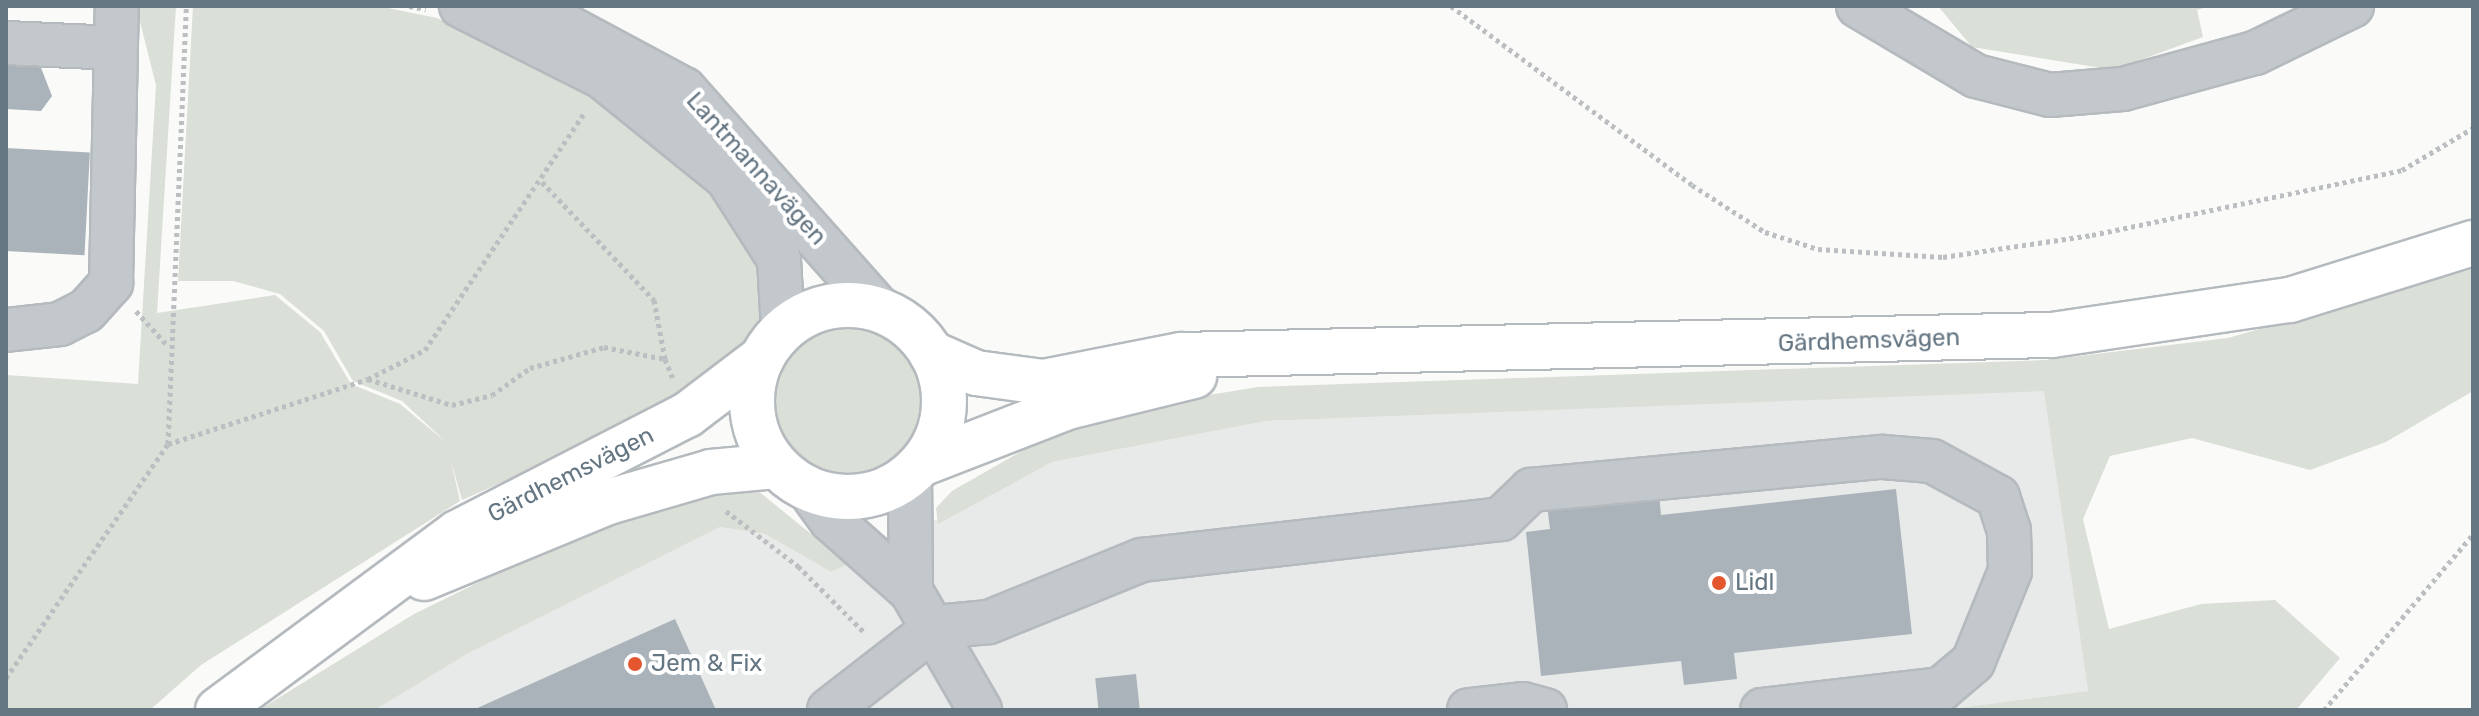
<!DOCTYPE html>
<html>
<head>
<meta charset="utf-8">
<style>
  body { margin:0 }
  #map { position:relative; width:2479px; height:716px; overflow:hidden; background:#fafaf8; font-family:Rubik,sans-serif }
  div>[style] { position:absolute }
  .built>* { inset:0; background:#e8e9e9 }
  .green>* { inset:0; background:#dadfd7 }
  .round { border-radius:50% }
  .building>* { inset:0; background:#aab3b9; transform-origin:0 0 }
  .path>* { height:5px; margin-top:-2.5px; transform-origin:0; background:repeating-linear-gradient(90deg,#bbbfc2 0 4px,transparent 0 8px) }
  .roads { filter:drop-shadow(2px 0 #b5babe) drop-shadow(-2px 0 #b5babe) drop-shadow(0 2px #b5babe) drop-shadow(0 -2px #b5babe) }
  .minor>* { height:42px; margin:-21px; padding:0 21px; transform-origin:21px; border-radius:21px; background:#c3c8cc }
  .major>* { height:44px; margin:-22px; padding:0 22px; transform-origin:22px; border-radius:22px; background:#fff }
  .major>.ring { margin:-22px; padding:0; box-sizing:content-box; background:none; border:44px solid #fff; border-radius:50% }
  .dots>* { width:22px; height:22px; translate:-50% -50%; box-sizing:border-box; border:4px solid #fff; border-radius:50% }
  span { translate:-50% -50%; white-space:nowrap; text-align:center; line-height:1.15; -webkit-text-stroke:8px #fff; paint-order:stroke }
  .street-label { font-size:24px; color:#657683 }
  .poi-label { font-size:24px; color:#657683 }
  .left { translate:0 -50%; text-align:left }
  .frame { position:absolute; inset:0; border:8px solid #657683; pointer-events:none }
</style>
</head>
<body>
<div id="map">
  <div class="built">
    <i style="clip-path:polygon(2045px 390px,2088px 691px,1943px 710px,375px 710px,467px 654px,720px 527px,765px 534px,831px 572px,1052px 462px,1266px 421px)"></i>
  </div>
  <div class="green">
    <i style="clip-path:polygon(136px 6px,176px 6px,157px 313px,275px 295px,320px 332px,351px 384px,400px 404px,447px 443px,402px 401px,353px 381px,324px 331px,280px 294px,233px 281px,178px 281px,193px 6px,378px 6px,437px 18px,529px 59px,691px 154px,755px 236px,764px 315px,753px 338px,692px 389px,557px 458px,462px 500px,451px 461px,460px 501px,201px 665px,150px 710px,6px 710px,6px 375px,138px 384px,156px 85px)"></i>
    <i style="clip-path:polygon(1938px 6px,2210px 6px,2197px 10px,2203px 37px,2113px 70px,1972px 47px)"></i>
    <i style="clip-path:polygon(2473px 269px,2473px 391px,2386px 442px,2310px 470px,2192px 438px,2110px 456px,2083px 519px,2109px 629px,2201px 604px,2275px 600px,2340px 658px,2296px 710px,1943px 710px,2088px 691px,2044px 391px,1266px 421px,1052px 462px,938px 524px,936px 508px,952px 491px,1034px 444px,1094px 419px,1172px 401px,1258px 387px,2046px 360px,2228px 338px)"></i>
    <i class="round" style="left:771px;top:327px;width:154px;height:154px"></i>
    <i style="clip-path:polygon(757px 490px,848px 564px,831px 572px,765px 534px,720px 527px,467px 654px,375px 710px,259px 710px,414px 614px,545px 550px,699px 492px)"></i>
  </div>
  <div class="building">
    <i style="clip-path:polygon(6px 59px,38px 60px,52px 96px,41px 111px,6px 109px)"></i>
    <i style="left:6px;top:148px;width:84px;height:103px;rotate:3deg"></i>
    <i style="clip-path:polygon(1896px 489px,1912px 634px,1734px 653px,1737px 679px,1684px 685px,1681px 661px,1541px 676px,1526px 532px,1550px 529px,1547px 505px,1659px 493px,1661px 515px)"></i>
    <i style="clip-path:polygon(675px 619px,716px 710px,473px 710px)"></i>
    <i style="left:1136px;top:674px;width:36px;height:41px;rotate:84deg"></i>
  </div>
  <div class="path">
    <i style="left:409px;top:6px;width:17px;rotate:10deg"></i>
    <i style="left:1451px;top:6px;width:300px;rotate:36.6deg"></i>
    <i style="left:1692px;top:185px;width:87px;rotate:32.8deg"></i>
    <i style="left:1765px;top:232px;width:56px;rotate:17.8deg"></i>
    <i style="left:1818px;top:249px;width:125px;rotate:3.7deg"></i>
    <i style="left:1943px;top:257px;width:151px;rotate:-8.4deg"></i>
    <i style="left:2092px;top:235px;width:317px;rotate:-11.8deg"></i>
    <i style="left:2402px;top:170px;width:82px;rotate:-30.6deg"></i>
    <i style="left:542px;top:182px;width:163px;rotate:46.5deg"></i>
    <i style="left:654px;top:300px;width:60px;rotate:79.4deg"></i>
    <i style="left:136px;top:311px;width:46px;rotate:47.6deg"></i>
    <i style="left:368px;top:379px;width:88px;rotate:17.2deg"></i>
    <i style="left:452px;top:405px;width:41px;rotate:-14deg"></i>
    <i style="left:492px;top:395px;width:47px;rotate:-35.4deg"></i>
    <i style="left:530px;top:368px;width:77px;rotate:-15.8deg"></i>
    <i style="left:604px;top:347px;width:62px;rotate:11.1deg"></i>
    <i style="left:665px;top:359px;width:22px;rotate:68deg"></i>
    <i style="left:168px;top:444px;width:210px;rotate:-18deg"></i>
    <i style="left:368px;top:379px;width:64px;rotate:-27deg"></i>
    <i style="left:425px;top:350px;width:287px;rotate:-56.1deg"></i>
    <i style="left:726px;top:511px;width:91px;rotate:37.4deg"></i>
    <i style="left:798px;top:566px;width:95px;rotate:45deg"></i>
    <i style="left:6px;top:678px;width:285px;rotate:-55.3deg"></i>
    <i style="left:168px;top:444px;width:438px;rotate:-87.6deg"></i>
    <i style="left:2324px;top:710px;width:231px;rotate:-49.7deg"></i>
  </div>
  <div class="roads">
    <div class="minor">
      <i style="left:461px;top:6px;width:158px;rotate:26.7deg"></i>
      <i style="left:602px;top:77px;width:161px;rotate:38.9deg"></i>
      <i style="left:727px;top:178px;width:96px;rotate:57.3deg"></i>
      <i style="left:779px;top:259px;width:71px;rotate:86.8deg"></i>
      <i style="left:529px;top:6px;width:176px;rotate:28.2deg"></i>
      <i style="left:684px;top:89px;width:295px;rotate:48.4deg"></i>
      <i style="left:1858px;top:6px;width:137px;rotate:30.7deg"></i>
      <i style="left:1976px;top:76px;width:76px;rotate:14.4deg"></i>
      <i style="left:2050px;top:95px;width:73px;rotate:-4.7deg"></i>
      <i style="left:2123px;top:89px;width:137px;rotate:-15.3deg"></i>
      <i style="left:2255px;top:53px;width:108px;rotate:-25.9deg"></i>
      <i style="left:6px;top:43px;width:109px;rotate:2.6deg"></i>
      <i style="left:6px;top:330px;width:54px;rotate:-6.3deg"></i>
      <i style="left:60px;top:324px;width:29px;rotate:-27deg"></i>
      <i style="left:86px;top:311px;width:38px;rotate:-48deg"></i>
      <i style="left:111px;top:283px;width:277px;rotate:-88.8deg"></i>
      <i style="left:910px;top:475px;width:116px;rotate:89.5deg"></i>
      <i style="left:809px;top:490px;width:37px;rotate:54deg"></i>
      <i style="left:831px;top:520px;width:107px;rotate:41.6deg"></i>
      <i style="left:911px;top:591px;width:138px;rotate:59.9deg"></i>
      <i style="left:829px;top:710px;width:135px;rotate:-37.8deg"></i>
      <i style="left:936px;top:627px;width:53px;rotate:-5.4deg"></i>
      <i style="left:989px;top:622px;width:165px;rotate:-22.1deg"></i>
      <i style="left:1142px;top:560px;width:361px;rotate:-6.5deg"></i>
      <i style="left:1501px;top:519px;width:42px;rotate:-44deg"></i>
      <i style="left:1531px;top:490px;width:354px;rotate:-5.4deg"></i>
      <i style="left:1883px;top:457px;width:49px;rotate:4.7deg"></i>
      <i style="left:1932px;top:461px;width:75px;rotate:28.6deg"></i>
      <i style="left:1998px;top:497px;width:36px;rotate:72deg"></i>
      <i style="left:2009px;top:531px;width:40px;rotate:88.6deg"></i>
      <i style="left:2010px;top:571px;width:98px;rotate:112.1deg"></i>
      <i style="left:1973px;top:662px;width:42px;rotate:139.8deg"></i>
      <i style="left:1941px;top:689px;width:180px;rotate:173.3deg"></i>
      <i style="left:1469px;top:710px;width:54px;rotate:-6.3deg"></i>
      <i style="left:1523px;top:704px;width:23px;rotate:15deg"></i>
    </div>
    <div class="major">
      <i class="ring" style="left:752px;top:305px;width:148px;height:148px"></i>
      <i style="left:931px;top:353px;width:49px;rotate:24deg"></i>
      <i style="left:976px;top:373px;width:68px;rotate:7.7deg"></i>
      <i style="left:1043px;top:382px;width:141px;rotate:-11.1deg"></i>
      <i style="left:1181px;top:355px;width:871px;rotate:-1.32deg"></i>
      <i style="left:2052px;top:335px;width:241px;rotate:-8.4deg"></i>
      <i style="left:2290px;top:300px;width:192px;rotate:-17.3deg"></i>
      <i style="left:921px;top:464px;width:158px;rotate:-21.2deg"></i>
      <i style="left:1068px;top:407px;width:130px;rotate:-13.8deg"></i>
      <i style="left:424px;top:578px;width:199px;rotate:-22.4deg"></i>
      <i style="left:608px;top:502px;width:107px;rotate:-16.2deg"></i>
      <i style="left:711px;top:472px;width:65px;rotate:-5.3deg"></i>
      <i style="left:218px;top:710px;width:297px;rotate:-36.5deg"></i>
      <i style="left:457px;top:533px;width:259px;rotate:-27.2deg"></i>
      <i style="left:687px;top:415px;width:94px;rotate:-37.2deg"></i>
    </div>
  </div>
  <div class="dots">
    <i style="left:1719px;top:583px;background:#e4572e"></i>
    <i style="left:635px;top:664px;background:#e4572e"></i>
  </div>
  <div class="street-label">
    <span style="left:756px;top:169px;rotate:48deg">Lantmannavägen</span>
    <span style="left:1869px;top:341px;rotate:-2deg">Gärdhemsvägen</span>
    <span style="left:571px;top:475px;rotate:-27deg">Gärdhemsvägen</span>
  </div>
  <div class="poi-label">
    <span class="left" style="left:1735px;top:583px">Lidl</span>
    <span class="left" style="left:651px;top:664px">Jem &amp; Fix</span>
  </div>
  <div class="frame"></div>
</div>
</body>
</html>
